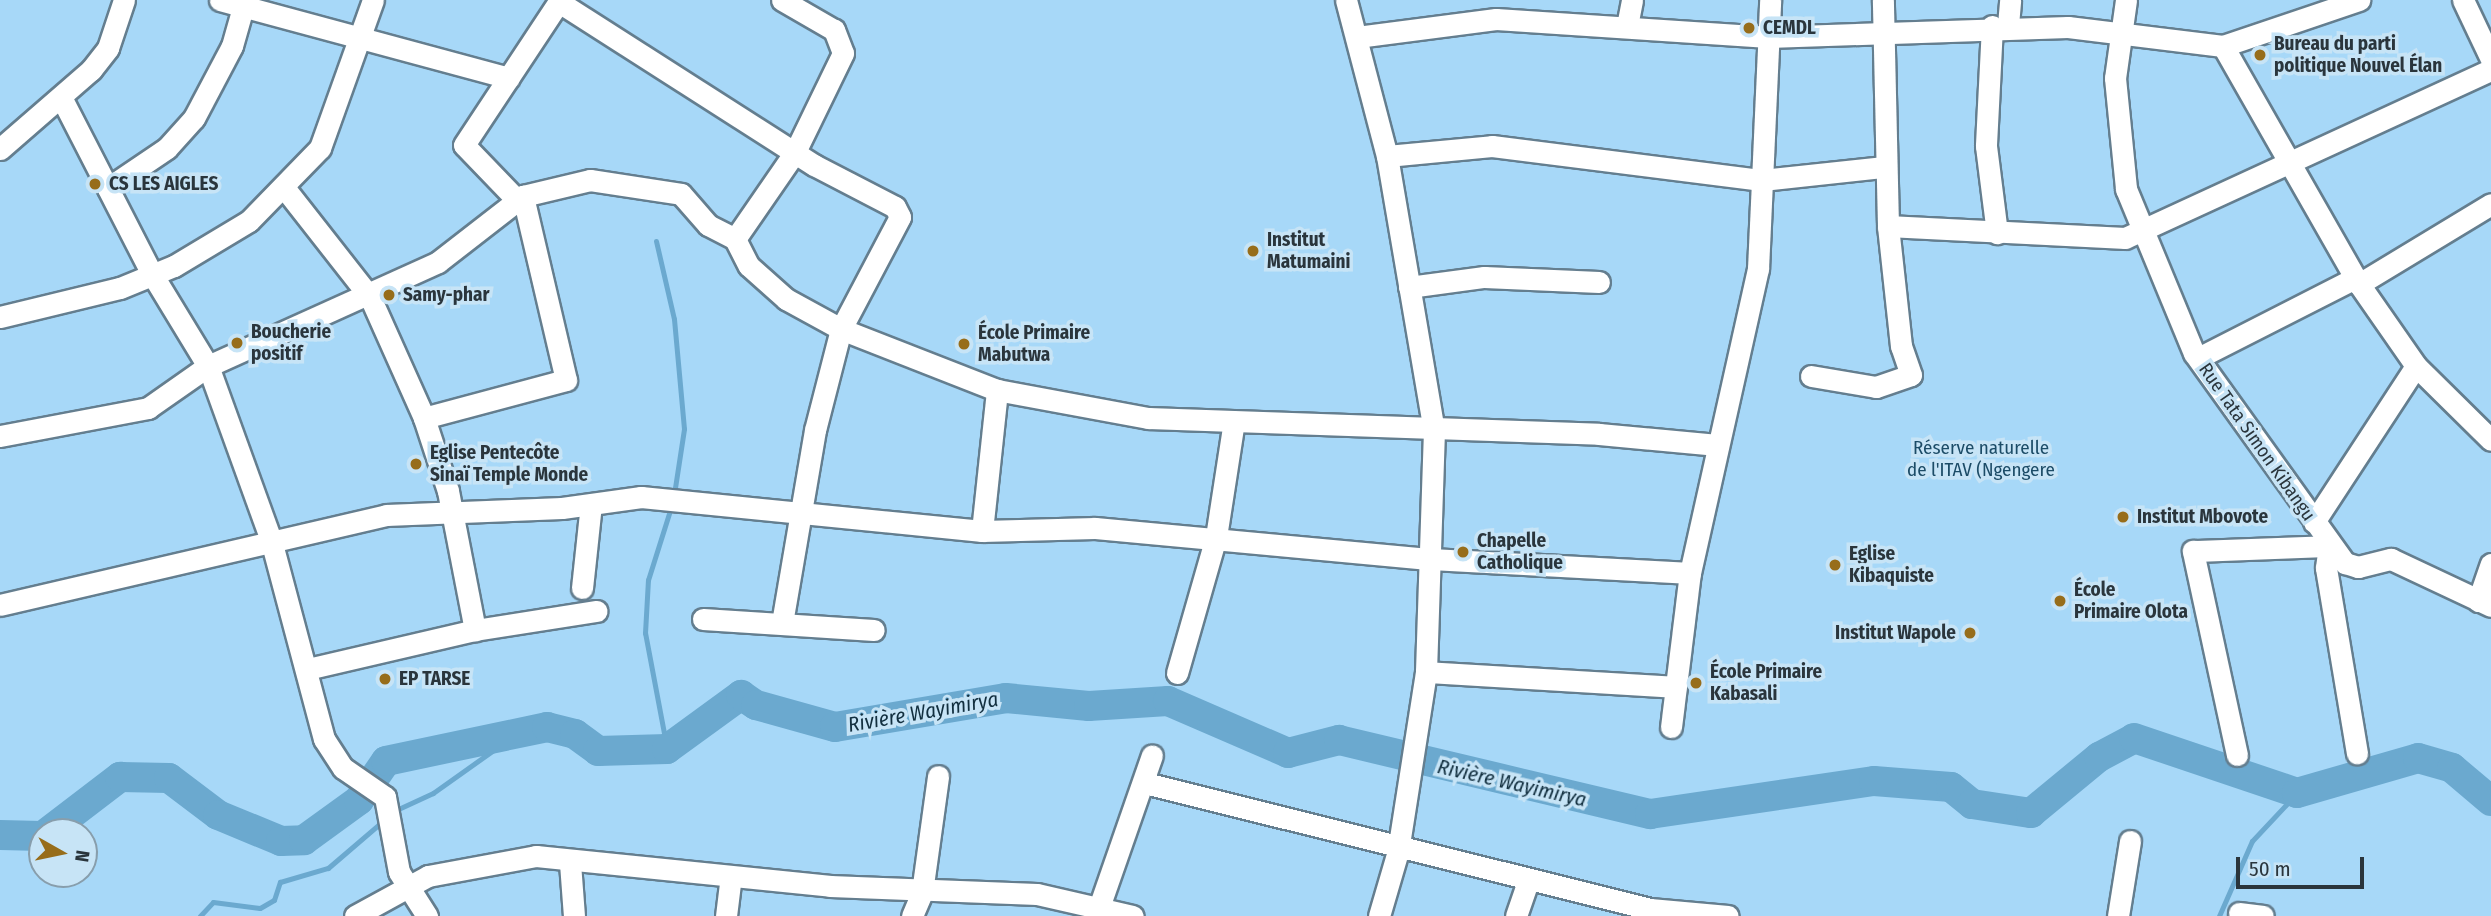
<!DOCTYPE html>
<html>
<head>
<meta charset="utf-8">
<style>
  body { margin:0 }
  #map { position:relative; width:2491px; height:916px; overflow:hidden; background:#c7e4f6; font-family:"Fira Sans Condensed",sans-serif }
  div>[style] { position:absolute }
  .green>* { inset:0; background:#a7d8f8 }
  .stream>* { height:5px; margin:-2.5px; padding:0 2.5px; transform-origin:2.5px; border-radius:2.5px; background:#6ba9cf }
  .river>* { height:30px; margin:-15px; padding:0 15px; transform-origin:15px; border-radius:15px; background:#6ba9cf }
  .roads { filter:drop-shadow(2px 0 #647e8f) drop-shadow(-2px 0 #647e8f) drop-shadow(0 2px #647e8f) drop-shadow(0 -2px #647e8f) }
  .minor>* { height:21px; margin:-10.5px; padding:0 10.5px; transform-origin:10.5px; border-radius:10.5px; background:#fff }
  .dots>* { width:19px; height:19px; translate:-50% -50%; box-sizing:border-box; border:4px solid #c7e4f6; border-radius:50% }
  span { translate:-50% -50%; white-space:nowrap; text-align:center; line-height:1.15; -webkit-text-stroke:7px #c7e4f6; paint-order:stroke }
  .poi-label { font-size:19px; color:#2a353c; font-weight:700 }
  .left { translate:0 -50%; text-align:left }
  .right { translate:-100% -50%; text-align:right }
  .street-label { font-size:19px; color:#2a353c }
  .park-label { font-size:19px; color:#1c4c67 }
  .water-label { font-size:21px; color:#122f3f; font-style:italic }
  .north { position:absolute; left:28px; top:818px; width:70px; height:70px; box-sizing:border-box; background:#c7e4f6; border:2px solid #889eac; border-radius:50%; rotate:99deg; font-size:19px; font-weight:700; line-height:28px; text-align:center; color:#2a353c }
  .north::after { content:''; display:block; margin:auto; width:24px; height:32px; background:#976d1a; clip-path:polygon(50% 0,100% 100%,50% 72%,0 100%) }
  .scale { position:absolute; left:2236px; top:857px; width:128px; height:32px; box-sizing:border-box; border:4px solid #2a353c; border-top:0; padding-left:9px; font-size:21px; line-height:24px; white-space:nowrap; color:#2a353c; -webkit-text-stroke:5px #c7e4f6; paint-order:stroke }
</style>
</head>
<body>
<div id="map">
  <div class="green">
    <i style="clip-path:polygon(evenodd,0 0,2491px 0,2491px 916px,0 916px,0 0,42px 832px,84px 832px,84px 874px,42px 874px,42px 832px)"></i>
  </div>
  <div class="stream">
    <i style="left:656px;top:241px;width:80px;rotate:77deg"></i>
    <i style="left:674px;top:319px;width:110px;rotate:84.8deg"></i>
    <i style="left:684px;top:429px;width:66px;rotate:98.7deg"></i>
    <i style="left:667px;top:749px;width:118px;rotate:-100.7deg"></i>
    <i style="left:645px;top:633px;width:53px;rotate:-86.8deg"></i>
    <i style="left:648px;top:580px;width:77px;rotate:-72.5deg"></i>
    <i style="left:394px;top:811px;width:43px;rotate:-24.8deg"></i>
    <i style="left:433px;top:793px;width:110px;rotate:-35.4deg"></i>
    <i style="left:200px;top:916px;width:19px;rotate:-47deg"></i>
    <i style="left:213px;top:902px;width:47px;rotate:7.3deg"></i>
    <i style="left:260px;top:908px;width:16px;rotate:-30deg"></i>
    <i style="left:274px;top:900px;width:19px;rotate:-72deg"></i>
    <i style="left:280px;top:882px;width:50px;rotate:-16.3deg"></i>
    <i style="left:328px;top:868px;width:74px;rotate:-40.6deg"></i>
    <i style="left:2219px;top:916px;width:82px;rotate:-66.3deg"></i>
    <i style="left:2252px;top:841px;width:66px;rotate:-46.8deg"></i>
  </div>
  <div class="river">
    <i style="left:48px;top:832px;width:91px;rotate:-37.4deg"></i>
    <i style="left:120px;top:777px;width:49px;rotate:1.2deg"></i>
    <i style="left:169px;top:778px;width:61px;rotate:37.1deg"></i>
    <i style="left:218px;top:815px;width:68px;rotate:22.4deg"></i>
    <i style="left:281px;top:841px;width:23px;rotate:-2deg"></i>
    <i style="left:304px;top:840px;width:68px;rotate:-36deg"></i>
    <i style="left:359px;top:800px;width:47px;rotate:-55.3deg"></i>
    <i style="left:386px;top:761px;width:165px;rotate:-11.9deg"></i>
    <i style="left:547px;top:727px;width:29px;rotate:14deg"></i>
    <i style="left:575px;top:734px;width:29px;rotate:36deg"></i>
    <i style="left:598px;top:751px;width:69px;rotate:-1.7deg"></i>
    <i style="left:667px;top:749px;width:92px;rotate:-36.1deg"></i>
    <i style="left:741px;top:695px;width:18px;rotate:34deg"></i>
    <i style="left:756px;top:705px;width:82px;rotate:15.6deg"></i>
    <i style="left:835px;top:727px;width:173px;rotate:-9.6deg"></i>
    <i style="left:1006px;top:698px;width:83px;rotate:5.5deg"></i>
    <i style="left:1089px;top:706px;width:79px;rotate:-3.6deg"></i>
    <i style="left:1168px;top:701px;width:131px;rotate:23.4deg"></i>
    <i style="left:1288px;top:753px;width:53px;rotate:-14.3deg"></i>
    <i style="left:1339px;top:740px;width:320px;rotate:13.4deg"></i>
    <i style="left:1650px;top:814px;width:226px;rotate:-8.4deg"></i>
    <i style="left:1874px;top:781px;width:77px;rotate:4.5deg"></i>
    <i style="left:1951px;top:787px;width:27px;rotate:39deg"></i>
    <i style="left:1972px;top:804px;width:60px;rotate:8.7deg"></i>
    <i style="left:2031px;top:813px;width:88px;rotate:-39.5deg"></i>
    <i style="left:2099px;top:757px;width:40px;rotate:-28deg"></i>
    <i style="left:2134px;top:738px;width:172px;rotate:18.6deg"></i>
    <i style="left:2297px;top:793px;width:126px;rotate:-16.1deg"></i>
    <i style="left:2418px;top:758px;width:35px;rotate:16deg"></i>
    <i style="left:2452px;top:768px;width:51px;rotate:40.2deg"></i>
    <i style="left:0;top:835px;width:42px;rotate:1.4deg"></i>
  </div>
  <div class="roads">
    <div class="minor">
      <i style="left:220px;top:0;width:299px;rotate:15.1deg"></i>
      <i style="left:1346px;top:0;width:161px;rotate:75.3deg"></i>
      <i style="left:1387px;top:156px;width:278px;rotate:80.3deg"></i>
      <i style="left:1434px;top:430px;width:242px;rotate:91.9deg"></i>
      <i style="left:1426px;top:672px;width:181px;rotate:98.9deg"></i>
      <i style="left:1398px;top:851px;width:68px;rotate:106.3deg"></i>
      <i style="left:2126px;top:0;width:79px;rotate:98deg"></i>
      <i style="left:2115px;top:78px;width:112px;rotate:84.3deg"></i>
      <i style="left:2126px;top:189px;width:178px;rotate:67.5deg"></i>
      <i style="left:2194px;top:353px;width:259px;rotate:54.3deg"></i>
      <i style="left:2345px;top:563px;width:14px;rotate:17deg"></i>
      <i style="left:2358px;top:567px;width:34px;rotate:-14deg"></i>
      <i style="left:2391px;top:559px;width:110px;rotate:25.2deg"></i>
      <i style="left:2463px;top:0;width:65px;rotate:64.6deg"></i>
      <i style="left:559px;top:2px;width:303px;rotate:32.6deg"></i>
      <i style="left:814px;top:165px;width:91px;rotate:27.4deg"></i>
      <i style="left:895px;top:207px;width:11px;rotate:63deg"></i>
      <i style="left:900px;top:217px;width:127px;rotate:117.8deg"></i>
      <i style="left:841px;top:329px;width:104px;rotate:104.4deg"></i>
      <i style="left:815px;top:430px;width:196px;rotate:99.7deg"></i>
      <i style="left:2008px;top:25px;width:25px;rotate:-85deg"></i>
      <i style="left:1627px;top:26px;width:26px;rotate:-79deg"></i>
      <i style="left:1992px;top:26px;width:120px;rotate:92.9deg"></i>
      <i style="left:1986px;top:146px;width:88px;rotate:82.8deg"></i>
      <i style="left:1357px;top:37px;width:140px;rotate:-7.4deg"></i>
      <i style="left:1496px;top:19px;width:273px;rotate:3.8deg"></i>
      <i style="left:1768px;top:37px;width:300px;rotate:-1.9deg"></i>
      <i style="left:2068px;top:27px;width:156px;rotate:7deg"></i>
      <i style="left:2223px;top:46px;width:274px;rotate:60.3deg"></i>
      <i style="left:2359px;top:284px;width:100px;rotate:55.2deg"></i>
      <i style="left:2416px;top:366px;width:105px;rotate:44.6deg"></i>
      <i style="left:2223px;top:46px;width:144px;rotate:-18.7deg"></i>
      <i style="left:63px;top:101px;width:195px;rotate:62.8deg"></i>
      <i style="left:152px;top:274px;width:108px;rotate:58.7deg"></i>
      <i style="left:208px;top:366px;width:185px;rotate:70.1deg"></i>
      <i style="left:271px;top:540px;width:206px;rotate:75.1deg"></i>
      <i style="left:324px;top:739px;width:35px;rotate:57deg"></i>
      <i style="left:343px;top:768px;width:51px;rotate:34.6deg"></i>
      <i style="left:385px;top:797px;width:76px;rotate:79.4deg"></i>
      <i style="left:399px;top:872px;width:52px;rotate:57.5deg"></i>
      <i style="left:0;top:149px;width:121px;rotate:-41deg"></i>
      <i style="left:91px;top:70px;width:28px;rotate:-52deg"></i>
      <i style="left:108px;top:48px;width:51px;rotate:-71.6deg"></i>
      <i style="left:1387px;top:156px;width:105px;rotate:-5.4deg"></i>
      <i style="left:1492px;top:146px;width:272px;rotate:7.2deg"></i>
      <i style="left:1762px;top:180px;width:123px;rotate:-6.1deg"></i>
      <i style="left:108px;top:188px;width:71px;rotate:-34.1deg"></i>
      <i style="left:167px;top:148px;width:40px;rotate:-48deg"></i>
      <i style="left:194px;top:118px;width:81px;rotate:-62.2deg"></i>
      <i style="left:232px;top:46px;width:48px;rotate:-74.2deg"></i>
      <i style="left:286px;top:190px;width:136px;rotate:51.9deg"></i>
      <i style="left:370px;top:297px;width:133px;rotate:65.9deg"></i>
      <i style="left:424px;top:418px;width:77px;rotate:71.8deg"></i>
      <i style="left:448px;top:491px;width:142px;rotate:79deg"></i>
      <i style="left:475px;top:630px;width:172px;rotate:166.9deg"></i>
      <i style="left:517px;top:200px;width:76px;rotate:-133.9deg"></i>
      <i style="left:464px;top:145px;width:174px;rotate:-56.5deg"></i>
      <i style="left:1888px;top:226px;width:237px;rotate:2.9deg"></i>
      <i style="left:2125px;top:238px;width:403px;rotate:-24.7deg"></i>
      <i style="left:735px;top:239px;width:106px;rotate:-55.4deg"></i>
      <i style="left:795px;top:152px;width:110px;rotate:-64.1deg"></i>
      <i style="left:843px;top:53px;width:25px;rotate:-111deg"></i>
      <i style="left:834px;top:30px;width:60px;rotate:-150deg"></i>
      <i style="left:2359px;top:284px;width:154px;rotate:-31.2deg"></i>
      <i style="left:1409px;top:287px;width:76px;rotate:-7.6deg"></i>
      <i style="left:1484px;top:277px;width:115px;rotate:2.5deg"></i>
      <i style="left:0;top:317px;width:123px;rotate:-13.6deg"></i>
      <i style="left:120px;top:288px;width:58px;rotate:-22.2deg"></i>
      <i style="left:174px;top:266px;width:87px;rotate:-31deg"></i>
      <i style="left:249px;top:221px;width:102px;rotate:-45.8deg"></i>
      <i style="left:320px;top:148px;width:157px;rotate:-70.3deg"></i>
      <i style="left:2198px;top:358px;width:176px;rotate:-27deg"></i>
      <i style="left:1811px;top:376px;width:66px;rotate:9.6deg"></i>
      <i style="left:1876px;top:387px;width:37px;rotate:-19deg"></i>
      <i style="left:1911px;top:375px;width:31px;rotate:-109deg"></i>
      <i style="left:1901px;top:346px;width:121px;rotate:-96.2deg"></i>
      <i style="left:1888px;top:226px;width:226px;rotate:-91.3deg"></i>
      <i style="left:424px;top:418px;width:147px;rotate:-15deg"></i>
      <i style="left:566px;top:380px;width:189px;rotate:-103.2deg"></i>
      <i style="left:0;top:436px;width:151px;rotate:-10.7deg"></i>
      <i style="left:148px;top:408px;width:73px;rotate:-35deg"></i>
      <i style="left:208px;top:366px;width:252px;rotate:-24.3deg"></i>
      <i style="left:438px;top:262px;width:108px;rotate:-37.8deg"></i>
      <i style="left:523px;top:196px;width:69px;rotate:-13.4deg"></i>
      <i style="left:590px;top:180px;width:92px;rotate:8.7deg"></i>
      <i style="left:681px;top:194px;width:41px;rotate:48.9deg"></i>
      <i style="left:708px;top:225px;width:30px;rotate:27deg"></i>
      <i style="left:735px;top:239px;width:30px;rotate:63deg"></i>
      <i style="left:749px;top:266px;width:50px;rotate:41.7deg"></i>
      <i style="left:786px;top:299px;width:63px;rotate:28.6deg"></i>
      <i style="left:841px;top:329px;width:168px;rotate:21.4deg"></i>
      <i style="left:997px;top:390px;width:154px;rotate:10.5deg"></i>
      <i style="left:1148px;top:418px;width:451px;rotate:2deg"></i>
      <i style="left:1599px;top:434px;width:119px;rotate:5.3deg"></i>
      <i style="left:2314px;top:522px;width:186px;rotate:-56.8deg"></i>
      <i style="left:982px;top:531px;width:142px;rotate:-83.9deg"></i>
      <i style="left:2329px;top:546px;width:22px;rotate:98deg"></i>
      <i style="left:2326px;top:568px;width:188px;rotate:80.5deg"></i>
      <i style="left:582px;top:588px;width:84px;rotate:-83.9deg"></i>
      <i style="left:2478px;top:601px;width:39px;rotate:-71deg"></i>
      <i style="left:0;top:605px;width:396px;rotate:-13.1deg"></i>
      <i style="left:386px;top:515px;width:176px;rotate:-2.3deg"></i>
      <i style="left:562px;top:508px;width:80px;rotate:-7.9deg"></i>
      <i style="left:641px;top:497px;width:343px;rotate:5.7deg"></i>
      <i style="left:982px;top:531px;width:113px;rotate:-1.5deg"></i>
      <i style="left:1095px;top:528px;width:338px;rotate:5.3deg"></i>
      <i style="left:1432px;top:559px;width:258px;rotate:3.1deg"></i>
      <i style="left:703px;top:619px;width:171px;rotate:3.7deg"></i>
      <i style="left:475px;top:630px;width:123px;rotate:-8.9deg"></i>
      <i style="left:1426px;top:672px;width:250px;rotate:3.4deg"></i>
      <i style="left:1177px;top:673px;width:141px;rotate:-74deg"></i>
      <i style="left:1216px;top:537px;width:117px;rotate:-81.2deg"></i>
      <i style="left:1671px;top:727px;width:155px;rotate:-83deg"></i>
      <i style="left:1690px;top:573px;width:312px;rotate:-77.4deg"></i>
      <i style="left:1758px;top:269px;width:269px;rotate:-87.4deg"></i>
      <i style="left:2237px;top:755px;width:209px;rotate:-102.2deg"></i>
      <i style="left:2193px;top:551px;width:136px;rotate:-2.1deg"></i>
      <i style="left:1145px;top:783px;width:520px;rotate:14.01deg"></i>
      <i style="left:1650px;top:909px;width:78px;rotate:5.1deg"></i>
      <i style="left:570px;top:863px;width:53px;rotate:85.7deg"></i>
      <i style="left:2239px;top:913px;width:24px;rotate:7deg"></i>
      <i style="left:355px;top:916px;width:83px;rotate:-28.7deg"></i>
      <i style="left:428px;top:876px;width:110px;rotate:-10.5deg"></i>
      <i style="left:536px;top:856px;width:296px;rotate:5.8deg"></i>
      <i style="left:830px;top:886px;width:207px;rotate:2.2deg"></i>
      <i style="left:1037px;top:894px;width:98px;rotate:12.9deg"></i>
      <i style="left:726px;top:916px;width:39px;rotate:-83deg"></i>
      <i style="left:912px;top:916px;width:26px;rotate:-67deg"></i>
      <i style="left:922px;top:892px;width:117px;rotate:-82.1deg"></i>
      <i style="left:1096px;top:916px;width:170px;rotate:-70.8deg"></i>
      <i style="left:1516px;top:916px;width:36px;rotate:-71deg"></i>
      <i style="left:2118px;top:916px;width:76px;rotate:-80.9deg"></i>
    </div>
  </div>
  <div class="dots">
    <i style="left:1749px;top:28px;background:#976d1a"></i>
    <i style="left:2260px;top:55px;background:#976d1a"></i>
    <i style="left:95px;top:184px;background:#976d1a"></i>
    <i style="left:1253px;top:251px;background:#976d1a"></i>
    <i style="left:389px;top:295px;background:#976d1a"></i>
    <i style="left:237px;top:343px;background:#976d1a"></i>
    <i style="left:964px;top:344px;background:#976d1a"></i>
    <i style="left:416px;top:464px;background:#976d1a"></i>
    <i style="left:2123px;top:517px;background:#976d1a"></i>
    <i style="left:1463px;top:552px;background:#976d1a"></i>
    <i style="left:1835px;top:565px;background:#976d1a"></i>
    <i style="left:2060px;top:601px;background:#976d1a"></i>
    <i style="left:1970px;top:633px;background:#976d1a"></i>
    <i style="left:385px;top:679px;background:#976d1a"></i>
    <i style="left:1696px;top:683px;background:#976d1a"></i>
  </div>
  <div class="poi-label">
    <span class="left" style="left:1763px;top:28px">CEMDL</span>
    <span class="left" style="left:2274px;top:55px">Bureau du parti<br>politique Nouvel Élan</span>
    <span class="left" style="left:109px;top:184px">CS LES AIGLES</span>
    <span class="left" style="left:1267px;top:251px">Institut<br>Matumaini</span>
    <span class="left" style="left:403px;top:295px">Samy-phar</span>
    <span class="left" style="left:251px;top:343px">Boucherie<br>positif</span>
    <span class="left" style="left:978px;top:344px">École Primaire<br>Mabutwa</span>
    <span class="left" style="left:430px;top:464px">Eglise Pentecôte<br>Sinaï Temple Monde</span>
    <span class="left" style="left:2137px;top:517px">Institut Mbovote</span>
    <span class="left" style="left:1477px;top:552px">Chapelle<br>Catholique</span>
    <span class="left" style="left:1849px;top:565px">Eglise<br>Kibaquiste</span>
    <span class="left" style="left:2074px;top:601px">École<br>Primaire Olota</span>
    <span class="right" style="left:1956px;top:633px">Institut Wapole</span>
    <span class="left" style="left:1710px;top:683px">École Primaire<br>Kabasali</span>
    <span class="left" style="left:399px;top:679px">EP TARSE</span>
  </div>
  <div class="street-label">
    <span style="left:2257px;top:442px;rotate:55deg">Rue Tata Simon Kibangu</span>
  </div>
  <div class="park-label">
    <span style="left:1981px;top:459px">Réserve naturelle<br>de l'ITAV (Ngengere</span>
  </div>
  <div class="water-label">
    <span style="left:923px;top:712px;rotate:-10deg">Rivière Wayimirya</span>
    <span style="left:1512px;top:783px;rotate:13deg">Rivière Wayimirya</span>
  </div>
  <div class="north">N</div>
  <div class="scale">50 m</div>
</div>
</body>
</html>
